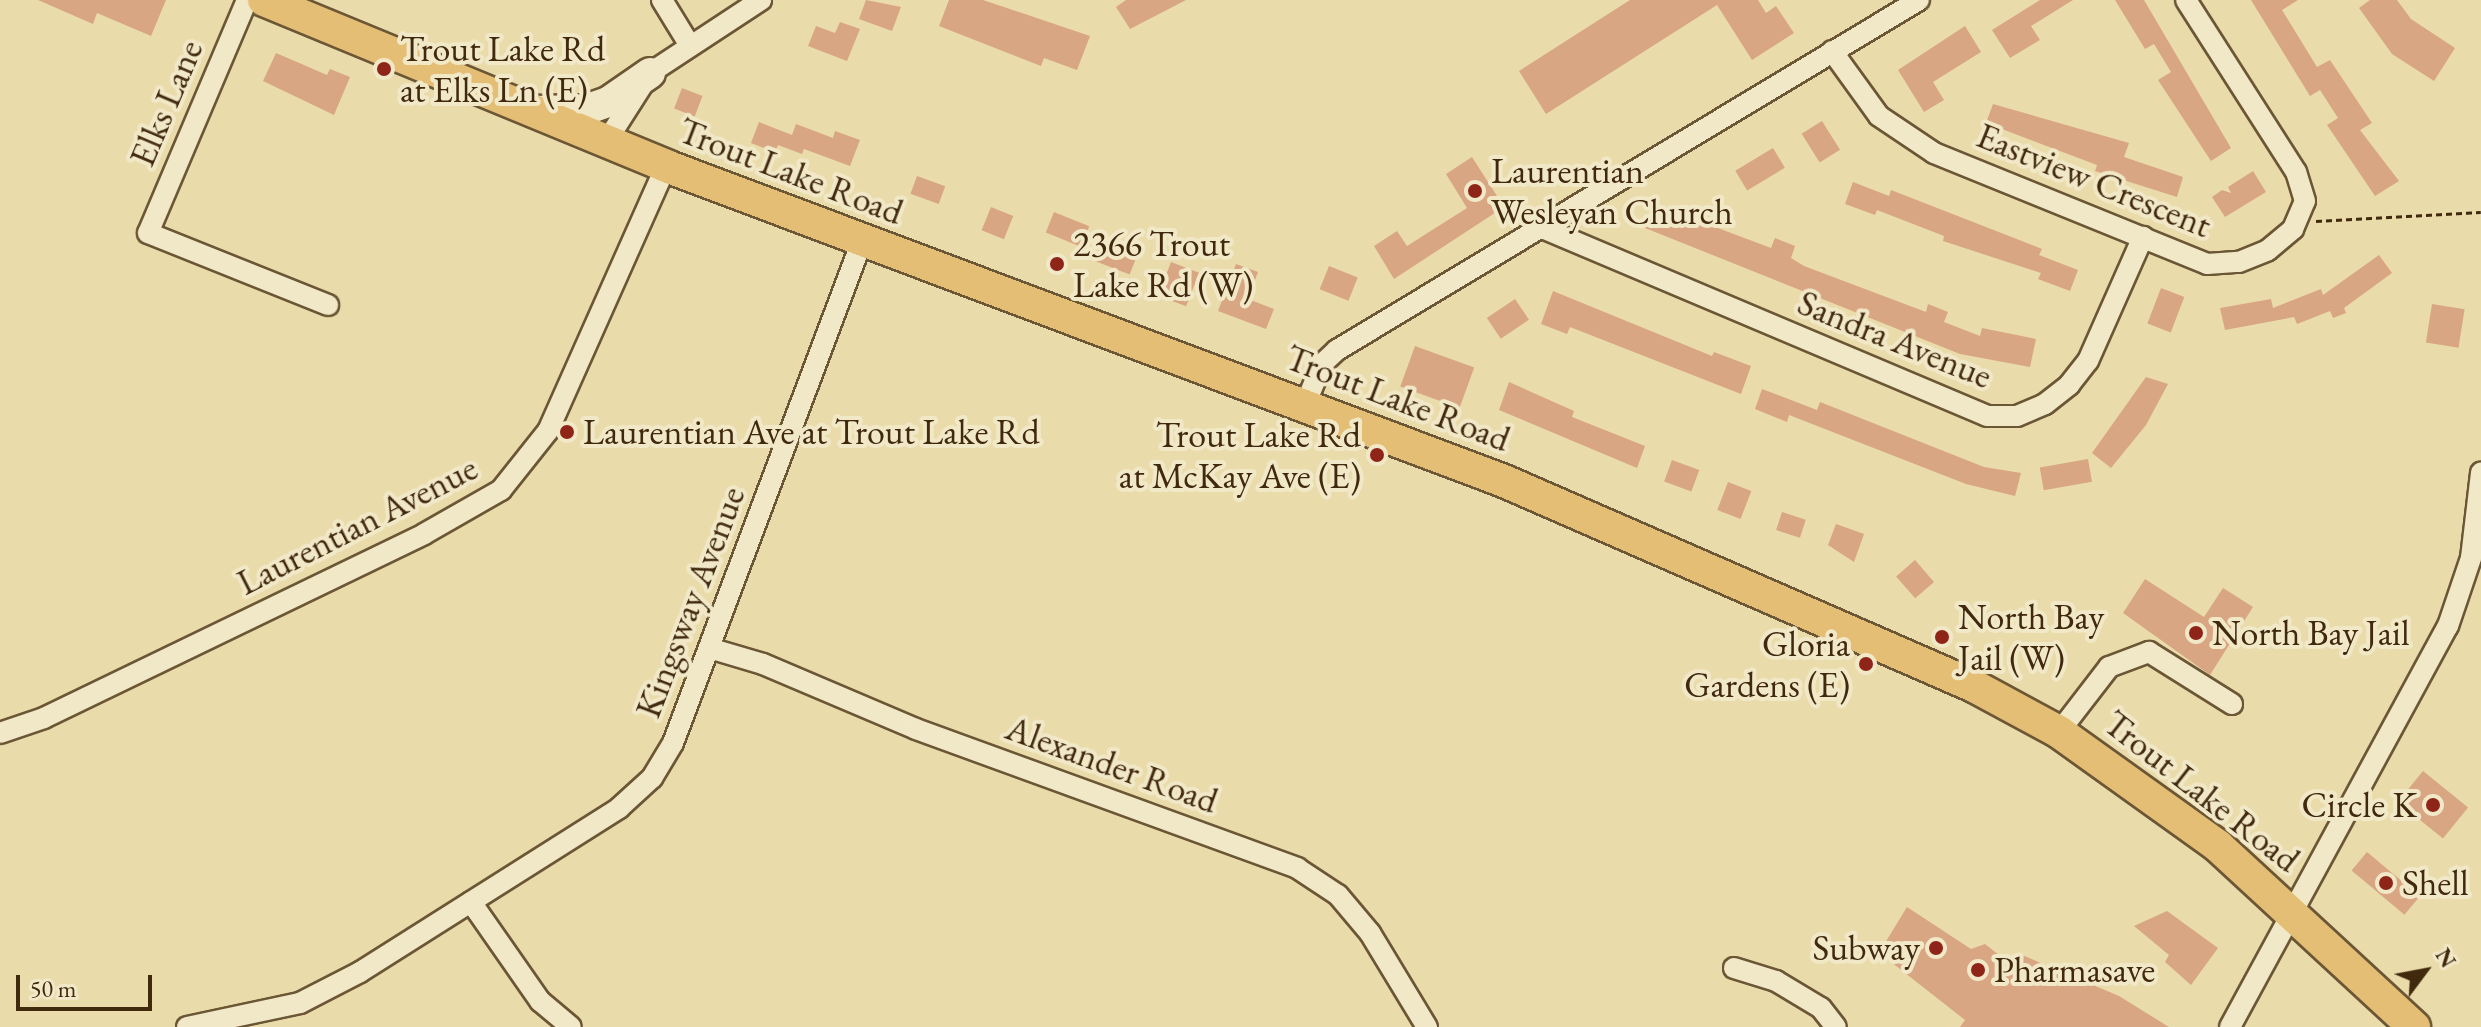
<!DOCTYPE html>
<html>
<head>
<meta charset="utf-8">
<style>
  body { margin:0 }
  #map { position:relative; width:2481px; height:1027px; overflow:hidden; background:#eadbaa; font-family:"EB Garamond",serif }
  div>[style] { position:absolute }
  .building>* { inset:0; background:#d8a682; transform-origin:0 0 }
  .path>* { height:3px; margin-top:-1.5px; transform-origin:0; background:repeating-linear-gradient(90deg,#41290e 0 6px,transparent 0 10px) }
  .roads { filter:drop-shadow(2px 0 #6b5635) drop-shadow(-2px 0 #6b5635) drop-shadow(0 2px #6b5635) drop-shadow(0 -2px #6b5635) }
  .street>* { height:20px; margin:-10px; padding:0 10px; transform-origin:10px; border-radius:10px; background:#f1e8c8 }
  .secondary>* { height:30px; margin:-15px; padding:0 15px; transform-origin:15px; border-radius:15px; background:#f1e8c8 }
  .primary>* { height:32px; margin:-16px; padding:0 16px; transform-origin:16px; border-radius:16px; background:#e5be75 }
  .dots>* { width:22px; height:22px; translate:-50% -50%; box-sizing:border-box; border:4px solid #f1e8c8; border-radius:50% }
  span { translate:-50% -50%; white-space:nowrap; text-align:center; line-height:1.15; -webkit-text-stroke:8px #f1e8c8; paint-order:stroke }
  .poi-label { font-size:36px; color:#41290e }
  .left { translate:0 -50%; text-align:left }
  .right { translate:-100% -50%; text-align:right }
  .street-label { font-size:36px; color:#41290e }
  .north { position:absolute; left:2385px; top:931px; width:80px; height:80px; -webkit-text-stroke:6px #f1e8c8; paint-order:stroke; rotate:58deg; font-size:22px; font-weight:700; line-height:32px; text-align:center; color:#41290e }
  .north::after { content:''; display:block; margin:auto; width:28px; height:36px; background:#41290e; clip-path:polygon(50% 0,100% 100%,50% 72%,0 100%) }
  .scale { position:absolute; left:16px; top:975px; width:136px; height:36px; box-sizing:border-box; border:4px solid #41290e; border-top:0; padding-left:10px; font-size:24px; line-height:28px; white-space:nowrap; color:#41290e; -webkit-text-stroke:6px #f1e8c8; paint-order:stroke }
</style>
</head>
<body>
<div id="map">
  <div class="building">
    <i style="clip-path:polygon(38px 0,166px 0,151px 36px,97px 13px,93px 24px)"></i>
    <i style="clip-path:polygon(866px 0,901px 7px,892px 31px,859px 19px)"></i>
    <i style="clip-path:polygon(949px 0,983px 0,1090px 36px,1077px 70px,1044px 58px,1041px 66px,939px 26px)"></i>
    <i style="clip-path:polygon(1126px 0,1186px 0,1130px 29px,1116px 7px)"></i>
    <i style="clip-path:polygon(1630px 0,1758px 0,1766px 13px,1776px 6px,1794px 33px,1752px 60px,1717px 5px,1546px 114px,1519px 71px)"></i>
    <i style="clip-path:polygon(2040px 0,2073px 0,2031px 26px,2040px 40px,2010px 58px,1992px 30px)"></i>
    <i style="clip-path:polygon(2115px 0,2144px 0,2231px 148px,2211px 161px,2158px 80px,2171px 72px,2154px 44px,2145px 49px)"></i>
    <i style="clip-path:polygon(2251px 0,2298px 0,2282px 10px,2317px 67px,2330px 60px,2372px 123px,2360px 130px,2399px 181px,2375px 196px,2327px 125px,2338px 118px,2320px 90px,2310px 96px)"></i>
    <i style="clip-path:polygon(2370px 0,2397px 0,2411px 19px,2455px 48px,2434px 81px,2392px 54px,2359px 8px)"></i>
    <i style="clip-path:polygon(840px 22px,860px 29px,847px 61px,808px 46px,816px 26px,835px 33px)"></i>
    <i style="clip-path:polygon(1965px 26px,1981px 52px,1933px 82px,1944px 100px,1924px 112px,1898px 70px)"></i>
    <i style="clip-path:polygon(276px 53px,327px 75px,330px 69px,350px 77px,334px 115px,263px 81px)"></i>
    <i style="left:682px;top:88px;width:22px;height:22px;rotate:21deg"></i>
    <i style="clip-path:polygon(1993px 104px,2129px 143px,2124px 157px,2183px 177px,2177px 197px,2095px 171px,2097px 165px,1986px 123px)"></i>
    <i style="left:1822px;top:121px;width:34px;height:24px;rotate:58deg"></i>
    <i style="clip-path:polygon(759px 122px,792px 135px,796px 124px,833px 138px,835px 131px,860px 140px,850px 166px,804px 149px,802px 154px,778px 145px,775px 152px,751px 143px)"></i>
    <i style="left:1773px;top:148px;width:23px;height:44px;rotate:59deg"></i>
    <i style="clip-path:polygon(1472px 157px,1504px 207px,1394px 279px,1374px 246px,1397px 231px,1407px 246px,1467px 208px,1446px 174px)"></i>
    <i style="clip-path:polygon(2253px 171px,2266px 192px,2225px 217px,2212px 197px,2222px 190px,2231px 193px,2228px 187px)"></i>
    <i style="left:917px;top:176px;width:30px;height:19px;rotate:20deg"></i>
    <i style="clip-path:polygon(1853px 182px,1889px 196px,1891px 190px,2042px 249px,2039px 255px,2078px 270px,2070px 291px,2038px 279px,2041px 273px,1943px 241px,1944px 236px,1877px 210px,1875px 215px,1845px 204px)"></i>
    <i style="clip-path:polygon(1654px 204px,1771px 248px,1775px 238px,1795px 246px,1791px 258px,1804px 266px,1926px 312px,1928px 304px,1948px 312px,1944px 322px,1980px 336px,1982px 328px,2036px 339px,2030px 367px,1960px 354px,1645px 228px)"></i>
    <i style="left:991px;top:207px;width:24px;height:25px;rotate:22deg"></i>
    <i style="left:1054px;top:212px;width:38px;height:22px;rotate:22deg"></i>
    <i style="left:1104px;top:241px;width:36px;height:22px;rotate:21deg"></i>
    <i style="clip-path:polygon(2379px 255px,2392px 273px,2344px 308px,2346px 313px,2333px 318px,2330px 311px,2297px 324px,2294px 317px,2225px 330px,2220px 308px,2271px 299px,2273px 308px,2321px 289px,2323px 295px)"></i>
    <i style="left:1171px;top:262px;width:30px;height:36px;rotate:21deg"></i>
    <i style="clip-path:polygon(1236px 264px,1258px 272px,1248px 299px,1274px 309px,1266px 329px,1218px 311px)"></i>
    <i style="left:1329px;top:266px;width:31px;height:25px;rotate:22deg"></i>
    <i style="left:2161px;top:288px;width:25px;height:38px;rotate:21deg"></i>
    <i style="clip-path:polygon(1553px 291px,1712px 356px,1714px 352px,1751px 366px,1741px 394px,1570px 327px,1567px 334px,1541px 324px)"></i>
    <i style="left:1515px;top:299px;width:25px;height:34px;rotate:56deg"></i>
    <i style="left:2432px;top:304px;width:33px;height:39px;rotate:9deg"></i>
    <i style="left:1415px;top:346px;width:63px;height:43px;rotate:20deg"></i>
    <i style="clip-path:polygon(2146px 377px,2168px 384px,2146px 425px,2111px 468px,2092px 453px)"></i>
    <i style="clip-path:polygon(1509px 382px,1574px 411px,1572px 417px,1645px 446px,1637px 468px,1499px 410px)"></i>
    <i style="clip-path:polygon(1762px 389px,1817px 410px,1820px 402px,1984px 467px,2021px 473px,2015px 496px,1966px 484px,1789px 415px,1787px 422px,1755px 409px)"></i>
    <i style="left:2088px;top:459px;width:23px;height:49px;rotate:80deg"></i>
    <i style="left:1672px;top:460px;width:29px;height:23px;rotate:20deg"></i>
    <i style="left:1728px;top:482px;width:25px;height:30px;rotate:21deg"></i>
    <i style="left:1782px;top:512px;width:25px;height:19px;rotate:18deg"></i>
    <i style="clip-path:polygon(1836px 524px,1864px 534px,1854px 562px,1828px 545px)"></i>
    <i style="left:1915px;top:560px;width:29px;height:25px;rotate:49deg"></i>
    <i style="clip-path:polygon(2145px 579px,2204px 617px,2223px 588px,2253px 607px,2210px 675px,2123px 613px)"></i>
    <i style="left:2423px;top:771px;width:58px;height:40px;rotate:39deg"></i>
    <i style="left:2367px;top:852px;width:69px;height:24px;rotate:40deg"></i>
    <i style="clip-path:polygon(1907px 907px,1971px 949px,1985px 944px,2008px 962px,2022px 955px,2119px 996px,2169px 1027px,1960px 1027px,1965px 1020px,1886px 958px,1885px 943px)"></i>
    <i style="clip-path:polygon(2167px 911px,2218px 948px,2191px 985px,2165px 962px,2169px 955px,2134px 926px)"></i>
  </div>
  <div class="path">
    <i style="left:2316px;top:221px;width:165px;rotate:-3.1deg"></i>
  </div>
  <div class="roads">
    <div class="street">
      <i style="left:247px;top:0;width:253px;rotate:113deg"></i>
      <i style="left:148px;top:233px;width:194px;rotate:21.8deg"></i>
      <i style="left:662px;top:0;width:52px;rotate:58.5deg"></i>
      <i style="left:1832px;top:51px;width:80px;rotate:54.1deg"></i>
      <i style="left:1879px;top:116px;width:66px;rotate:33.9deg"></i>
      <i style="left:1934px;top:153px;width:295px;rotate:22.1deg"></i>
      <i style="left:2207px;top:264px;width:32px;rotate:-4deg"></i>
      <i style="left:2239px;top:262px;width:31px;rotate:-22deg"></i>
      <i style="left:2268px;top:250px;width:33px;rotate:-40deg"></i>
      <i style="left:2293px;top:229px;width:30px;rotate:-67deg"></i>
      <i style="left:2305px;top:201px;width:30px;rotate:-107deg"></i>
      <i style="left:2296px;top:172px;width:204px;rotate:-122.6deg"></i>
      <i style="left:606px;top:142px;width:82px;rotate:-57.5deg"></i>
      <i style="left:650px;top:73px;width:133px;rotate:-33.3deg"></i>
      <i style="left:1540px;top:227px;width:485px;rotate:22.9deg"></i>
      <i style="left:1987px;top:416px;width:30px"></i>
      <i style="left:2017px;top:416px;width:30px;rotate:-23deg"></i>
      <i style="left:2045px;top:404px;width:31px;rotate:-38deg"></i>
      <i style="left:2069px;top:385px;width:31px;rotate:-52deg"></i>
      <i style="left:2088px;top:361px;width:136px;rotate:-66.1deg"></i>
      <i style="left:1305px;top:405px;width:44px;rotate:-67.5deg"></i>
      <i style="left:1322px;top:364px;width:21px;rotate:-43deg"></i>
      <i style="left:1337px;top:350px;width:679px;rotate:-31.02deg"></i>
      <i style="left:709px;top:648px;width:56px;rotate:16.5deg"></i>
      <i style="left:763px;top:664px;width:166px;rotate:23deg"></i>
      <i style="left:916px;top:729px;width:406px;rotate:20deg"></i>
      <i style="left:1297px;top:868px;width:49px;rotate:33.4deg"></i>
      <i style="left:1338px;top:895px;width:50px;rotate:49.9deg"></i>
      <i style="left:1370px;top:933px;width:110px;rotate:58.8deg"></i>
      <i style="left:2059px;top:732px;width:82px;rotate:-52.4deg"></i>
      <i style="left:2109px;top:667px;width:43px;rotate:-20.6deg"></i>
      <i style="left:2149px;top:652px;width:98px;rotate:32.1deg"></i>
      <i style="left:0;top:733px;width:46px;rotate:-18.8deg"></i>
      <i style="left:44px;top:718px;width:422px;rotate:-25.8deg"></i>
      <i style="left:424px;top:534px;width:89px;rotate:-29.7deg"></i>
      <i style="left:501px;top:490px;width:75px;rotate:-51.5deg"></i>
      <i style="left:548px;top:431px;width:290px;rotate:-66deg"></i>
      <i style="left:471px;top:902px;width:121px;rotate:55.1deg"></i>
      <i style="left:540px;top:1001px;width:40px;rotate:40deg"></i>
      <i style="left:1734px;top:968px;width:44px;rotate:17.2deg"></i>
      <i style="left:1776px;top:981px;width:52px;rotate:31deg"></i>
      <i style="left:1821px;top:1008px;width:24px;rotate:52deg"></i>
      <i style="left:187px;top:1027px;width:116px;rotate:-12deg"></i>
      <i style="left:300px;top:1003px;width:68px;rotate:-27.3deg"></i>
      <i style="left:360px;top:972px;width:307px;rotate:-32.3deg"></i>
      <i style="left:619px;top:808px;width:45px;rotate:-42.3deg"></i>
      <i style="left:652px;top:778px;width:41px;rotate:-59deg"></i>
      <i style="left:673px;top:743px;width:536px;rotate:-69.37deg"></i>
      <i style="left:2230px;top:1027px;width:456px;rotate:-61.5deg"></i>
      <i style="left:2448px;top:626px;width:72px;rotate:-71.3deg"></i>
      <i style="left:2471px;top:558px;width:86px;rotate:-83.3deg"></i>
    </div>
    <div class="secondary">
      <i style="left:534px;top:111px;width:51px;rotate:-1.1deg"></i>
      <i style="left:585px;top:110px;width:24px;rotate:-19deg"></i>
      <i style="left:608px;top:102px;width:51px;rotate:-34.6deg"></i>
    </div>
    <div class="primary">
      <i style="left:264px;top:0;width:435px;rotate:22.4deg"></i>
      <i style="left:666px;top:166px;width:895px;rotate:20.6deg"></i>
      <i style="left:1504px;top:481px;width:513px;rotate:23.57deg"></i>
      <i style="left:1974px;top:686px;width:97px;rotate:28.4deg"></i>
      <i style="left:2059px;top:732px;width:196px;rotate:35.6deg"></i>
      <i style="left:2218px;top:846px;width:267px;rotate:42.7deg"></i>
    </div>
  </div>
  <div class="dots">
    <i style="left:384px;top:69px;background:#8f2418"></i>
    <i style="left:1475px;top:191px;background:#8f2418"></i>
    <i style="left:1057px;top:264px;background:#8f2418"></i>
    <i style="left:567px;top:432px;background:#8f2418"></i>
    <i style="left:1377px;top:455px;background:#8f2418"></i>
    <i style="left:2196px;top:633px;background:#8f2418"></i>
    <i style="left:1942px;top:637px;background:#8f2418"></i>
    <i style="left:1866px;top:664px;background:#8f2418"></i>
    <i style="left:2433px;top:805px;background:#8f2418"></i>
    <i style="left:2386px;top:883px;background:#8f2418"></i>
    <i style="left:1936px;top:948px;background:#8f2418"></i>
    <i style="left:1978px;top:970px;background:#8f2418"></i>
  </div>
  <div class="poi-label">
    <span class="left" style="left:400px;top:69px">Trout Lake Rd<br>at Elks Ln (E)</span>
    <span class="left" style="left:1491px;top:191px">Laurentian<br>Wesleyan Church</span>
    <span class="left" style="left:1073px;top:264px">2366 Trout<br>Lake Rd (W)</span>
    <span class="left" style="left:583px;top:432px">Laurentian Ave at Trout Lake Rd</span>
    <span class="right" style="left:1361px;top:455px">Trout Lake Rd<br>at McKay Ave (E)</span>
    <span class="left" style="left:1958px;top:637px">North Bay<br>Jail (W)</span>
    <span class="left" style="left:2212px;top:633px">North Bay Jail</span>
    <span class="right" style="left:1850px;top:664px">Gloria<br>Gardens (E)</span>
    <span class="right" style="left:2417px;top:805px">Circle K</span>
    <span class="left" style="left:2402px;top:883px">Shell</span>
    <span class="right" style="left:1920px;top:948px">Subway</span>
    <span class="left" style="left:1994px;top:970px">Pharmasave</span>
  </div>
  <div class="street-label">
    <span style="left:166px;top:103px;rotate:-67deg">Elks Lane</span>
    <span style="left:791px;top:171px;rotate:21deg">Trout Lake Road</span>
    <span style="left:2094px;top:180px;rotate:22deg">Eastview Crescent</span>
    <span style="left:1895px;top:339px;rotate:22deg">Sandra Avenue</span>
    <span style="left:1398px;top:398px;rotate:21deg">Trout Lake Road</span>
    <span style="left:357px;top:525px;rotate:-27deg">Laurentian Avenue</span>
    <span style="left:690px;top:602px;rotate:-69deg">Kingsway Avenue</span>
    <span style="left:1112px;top:764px;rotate:20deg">Alexander Road</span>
    <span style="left:2202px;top:791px;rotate:38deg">Trout Lake Road</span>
  </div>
  <div class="north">N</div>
  <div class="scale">50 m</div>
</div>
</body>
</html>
